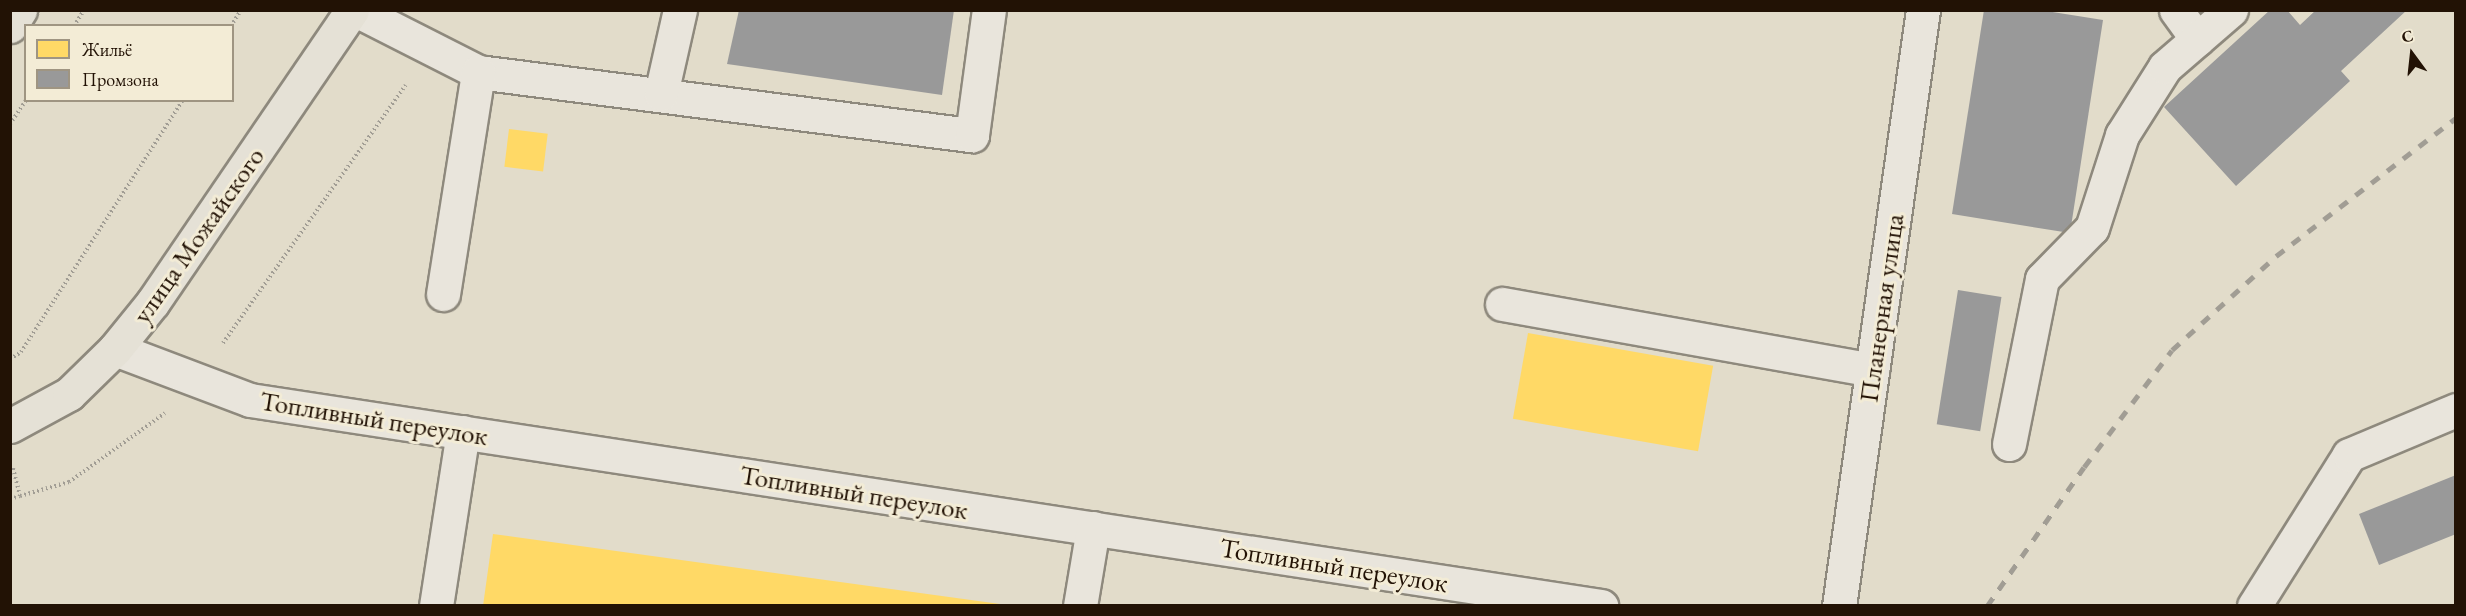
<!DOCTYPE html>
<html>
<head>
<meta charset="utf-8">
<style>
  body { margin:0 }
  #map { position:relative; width:2466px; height:616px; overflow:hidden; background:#e2dcca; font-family:"EB Garamond",serif }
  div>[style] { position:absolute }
  .homes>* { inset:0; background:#ffd966; transform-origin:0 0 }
  .industry>* { inset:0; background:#999; transform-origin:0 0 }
  .path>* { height:4px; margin-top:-2px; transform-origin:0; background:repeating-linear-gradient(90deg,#a19d94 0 1.5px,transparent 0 4.5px) }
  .roads { filter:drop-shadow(2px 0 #8e897d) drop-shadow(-2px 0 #8e897d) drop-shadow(0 2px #8e897d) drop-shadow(0 -2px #8e897d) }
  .minor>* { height:33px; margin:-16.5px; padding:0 16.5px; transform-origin:16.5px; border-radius:16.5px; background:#e9e5dc }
  .major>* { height:33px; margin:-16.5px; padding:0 16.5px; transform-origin:16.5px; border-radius:16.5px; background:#e5e1d6 }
  .rail>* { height:4.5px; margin-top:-2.25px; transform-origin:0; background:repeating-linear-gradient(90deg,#a19d94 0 10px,transparent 0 20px) }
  span { translate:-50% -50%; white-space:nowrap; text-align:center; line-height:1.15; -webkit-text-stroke:6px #f3ecd6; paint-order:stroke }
  .street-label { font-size:27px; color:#221205 }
  .frame { position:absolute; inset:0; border:12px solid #221205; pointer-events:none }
  .legend { position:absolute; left:24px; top:24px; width:210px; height:78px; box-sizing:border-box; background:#f3ecd6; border:2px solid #9f9582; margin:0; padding:8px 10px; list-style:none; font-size:18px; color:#221205 }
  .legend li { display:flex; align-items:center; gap:12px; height:30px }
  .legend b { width:30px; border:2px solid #9f9582 }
  .north { position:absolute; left:2382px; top:24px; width:60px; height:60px; -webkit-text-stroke:4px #f3ecd6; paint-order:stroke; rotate:345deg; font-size:16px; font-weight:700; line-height:24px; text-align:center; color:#221205 }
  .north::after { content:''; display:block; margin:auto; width:21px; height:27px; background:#221205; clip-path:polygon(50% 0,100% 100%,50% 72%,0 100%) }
</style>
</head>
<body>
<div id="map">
  <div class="homes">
    <i style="left:509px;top:129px;width:39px;height:38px;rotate:7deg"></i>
    <i style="left:1528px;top:333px;width:188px;height:87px;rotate:10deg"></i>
    <i style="clip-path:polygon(493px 534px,1000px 604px,1000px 606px,483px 606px)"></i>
  </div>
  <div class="industry">
    <i style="clip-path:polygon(739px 10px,954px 10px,942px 95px,727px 64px)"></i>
    <i style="clip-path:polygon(1984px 10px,2040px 10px,2103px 20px,2070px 233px,1952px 214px)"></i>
    <i style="clip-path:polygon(2270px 10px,2287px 10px,2300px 25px,2316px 10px,2407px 10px,2341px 71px,2350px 81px,2236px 186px,2164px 107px)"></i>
    <i style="left:1958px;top:290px;width:44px;height:136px;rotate:9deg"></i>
    <i style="clip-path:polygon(2456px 475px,2456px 534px,2379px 565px,2359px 514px)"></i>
  </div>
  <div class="path">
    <i style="left:74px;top:26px;width:19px;rotate:-58deg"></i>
    <i style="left:231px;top:26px;width:19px;rotate:-58deg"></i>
    <i style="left:10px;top:124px;width:29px;rotate:-56deg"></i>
    <i style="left:223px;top:343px;width:316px;rotate:-54.7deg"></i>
    <i style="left:10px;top:359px;width:13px;rotate:-32deg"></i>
    <i style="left:21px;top:352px;width:300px;rotate:-57.3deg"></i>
    <i style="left:20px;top:496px;width:51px;rotate:-15.9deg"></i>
    <i style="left:69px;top:482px;width:118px;rotate:-35.7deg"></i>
    <i style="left:10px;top:499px;width:10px;rotate:-17deg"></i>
    <i style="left:20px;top:496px;width:29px;rotate:-104deg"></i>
  </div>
  <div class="roads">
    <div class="minor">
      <i style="left:356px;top:10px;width:137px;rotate:26.9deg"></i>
      <i style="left:478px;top:72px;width:498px;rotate:7.3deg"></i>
      <i style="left:972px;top:135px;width:126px;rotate:-82.3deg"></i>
      <i style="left:2176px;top:10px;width:36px;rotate:54deg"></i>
      <i style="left:661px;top:94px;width:86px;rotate:-77.3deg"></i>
      <i style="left:443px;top:294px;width:225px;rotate:-81deg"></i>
      <i style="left:1502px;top:304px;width:376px;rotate:10.1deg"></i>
      <i style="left:115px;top:349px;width:144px;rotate:20.7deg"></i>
      <i style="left:250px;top:400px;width:1367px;rotate:8.67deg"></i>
      <i style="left:2009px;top:444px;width:168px;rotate:-78.7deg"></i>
      <i style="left:2042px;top:279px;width:71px;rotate:-45.6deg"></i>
      <i style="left:2092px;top:228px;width:98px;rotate:-72.1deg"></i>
      <i style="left:2122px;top:135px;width:80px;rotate:-57.7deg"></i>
      <i style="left:2165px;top:67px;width:87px;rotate:-40.8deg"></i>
      <i style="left:436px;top:606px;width:176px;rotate:-81.2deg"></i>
      <i style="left:1080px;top:606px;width:79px;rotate:-80.5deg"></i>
      <i style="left:1839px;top:606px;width:602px;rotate:-81.98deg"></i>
      <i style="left:2254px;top:606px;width:178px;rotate:-57.8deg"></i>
      <i style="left:2349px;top:455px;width:116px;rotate:-22.8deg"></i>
    </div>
    <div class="major">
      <i style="left:10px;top:26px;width:19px;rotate:-58deg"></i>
      <i style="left:10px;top:426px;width:67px;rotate:-28.5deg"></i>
      <i style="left:69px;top:394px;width:64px;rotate:-44.4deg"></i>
      <i style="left:115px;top:349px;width:60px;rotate:-51deg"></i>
      <i style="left:153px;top:302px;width:353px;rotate:-55.7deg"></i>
    </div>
  </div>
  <div class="rail">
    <i style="left:1987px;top:606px;width:169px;rotate:-55.1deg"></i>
    <i style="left:2084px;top:467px;width:146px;rotate:-53.1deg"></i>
    <i style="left:2172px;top:350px;width:140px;rotate:-42.1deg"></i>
    <i style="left:2276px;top:256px;width:227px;rotate:-37.5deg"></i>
  </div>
  <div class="street-label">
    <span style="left:198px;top:235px;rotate:-55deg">улица Можайского</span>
    <span style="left:1881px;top:308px;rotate:-82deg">Планерная улица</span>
    <span style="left:374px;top:418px;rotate:9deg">Топливный переулок</span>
    <span style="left:854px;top:492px;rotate:9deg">Топливный переулок</span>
    <span style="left:1334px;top:565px;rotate:9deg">Топливный переулок</span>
  </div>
  <div class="frame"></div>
  <ul class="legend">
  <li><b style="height:16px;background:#ffd966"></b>Жильё</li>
  <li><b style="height:16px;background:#999"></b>Промзона</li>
  </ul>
  <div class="north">С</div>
</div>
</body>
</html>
